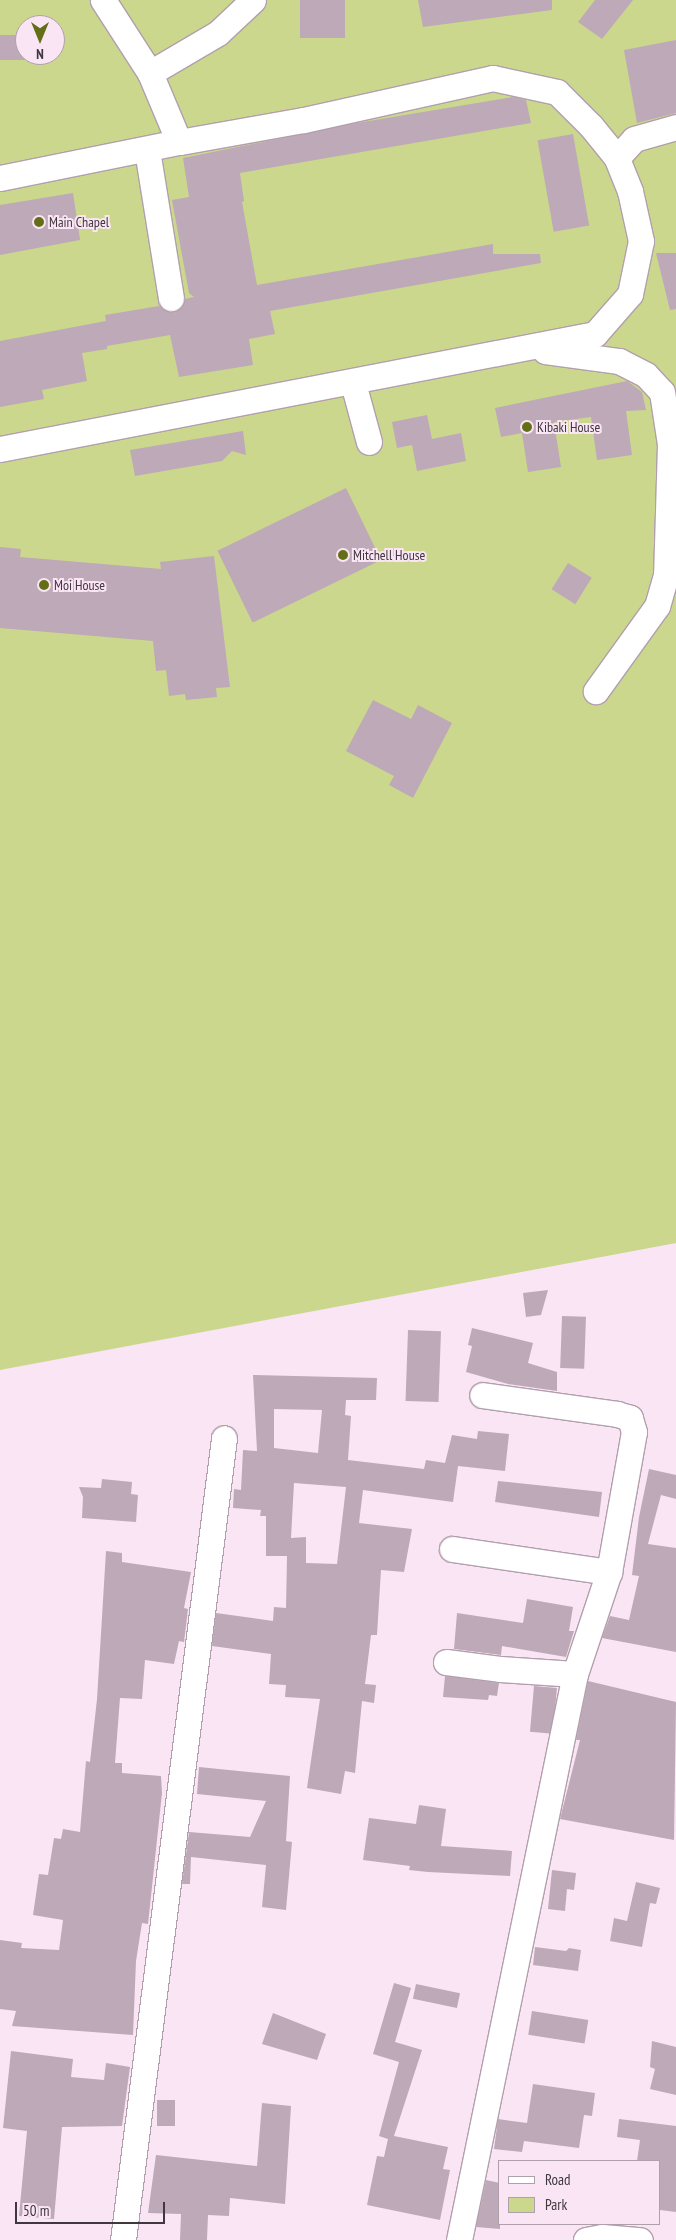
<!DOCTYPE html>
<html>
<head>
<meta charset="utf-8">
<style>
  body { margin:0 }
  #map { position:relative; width:676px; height:2240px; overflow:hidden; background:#fae5f5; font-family:"PT Sans Narrow",sans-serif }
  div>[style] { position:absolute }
  .green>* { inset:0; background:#cbd78c }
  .building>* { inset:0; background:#bda9b8; transform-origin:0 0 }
  .roads { filter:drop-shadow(1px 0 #b29fad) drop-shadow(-1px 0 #b29fad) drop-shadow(0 1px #b29fad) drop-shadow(0 -1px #b29fad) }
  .minor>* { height:25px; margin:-12.5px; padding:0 12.5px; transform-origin:12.5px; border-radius:12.5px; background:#fff }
  .dots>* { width:14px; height:14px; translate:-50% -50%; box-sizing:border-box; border:2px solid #fae5f5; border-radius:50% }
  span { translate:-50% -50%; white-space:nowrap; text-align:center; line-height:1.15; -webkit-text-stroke:4px #fae5f5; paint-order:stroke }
  .poi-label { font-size:14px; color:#40383e }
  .left { translate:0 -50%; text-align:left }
  .legend { position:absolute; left:498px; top:2160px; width:162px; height:65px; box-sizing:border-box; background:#fae5f5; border:1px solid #b0a0ac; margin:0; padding:6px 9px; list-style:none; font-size:15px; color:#40383e }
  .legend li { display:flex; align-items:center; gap:10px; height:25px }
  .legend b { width:25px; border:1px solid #b0a0ac }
  .north { position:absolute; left:15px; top:15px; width:50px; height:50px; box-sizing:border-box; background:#fae5f5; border:1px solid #b0a0ac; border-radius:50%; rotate:180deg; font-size:14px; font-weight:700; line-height:20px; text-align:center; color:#40383e }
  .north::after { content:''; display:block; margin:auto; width:18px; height:22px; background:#646e16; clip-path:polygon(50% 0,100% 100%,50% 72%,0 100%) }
  .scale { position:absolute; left:15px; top:2202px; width:150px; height:22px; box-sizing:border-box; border:2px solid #40383e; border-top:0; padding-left:6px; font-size:15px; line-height:18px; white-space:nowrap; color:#40383e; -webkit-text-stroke:4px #fae5f5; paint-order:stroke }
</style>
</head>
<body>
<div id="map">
  <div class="green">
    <i style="clip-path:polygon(evenodd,0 0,676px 0,676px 1243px,0 1370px,0 0,25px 25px,55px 25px,55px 55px,25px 55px,25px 25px)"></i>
  </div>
  <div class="building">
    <i style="left:300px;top:0;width:45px;height:38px"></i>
    <i style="clip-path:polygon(418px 0,552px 0,552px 10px,423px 27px)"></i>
    <i style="clip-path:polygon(595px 0,633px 0,602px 39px,578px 22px)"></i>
    <i style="left:0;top:35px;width:25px;height:25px"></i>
    <i style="clip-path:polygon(676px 40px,676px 113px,637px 123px,624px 50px)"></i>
    <i style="clip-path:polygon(513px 97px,526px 100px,531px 123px,240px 173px,244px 201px,242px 202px,257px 285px,493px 244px,493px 254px,540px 254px,541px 263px,270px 311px,275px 334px,249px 339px,253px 365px,179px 377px,170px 335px,107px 346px,107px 349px,82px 353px,87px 381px,42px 390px,44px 399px,0 407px,0 341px,106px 321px,105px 315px,159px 306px,174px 312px,180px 309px,185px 299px,194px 297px,189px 293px,172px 200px,189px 197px,183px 158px,351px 124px)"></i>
    <i style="left:573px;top:134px;width:93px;height:36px;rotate:80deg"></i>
    <i style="clip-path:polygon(73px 193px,80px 240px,0 255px,0 205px)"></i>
    <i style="clip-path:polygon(656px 253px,676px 253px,676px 309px,670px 310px)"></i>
    <i style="clip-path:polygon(627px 381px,642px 392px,646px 410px,626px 411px,632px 455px,597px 460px,591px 417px,554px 422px,561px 467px,528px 472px,522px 433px,501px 437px,495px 408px)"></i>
    <i style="clip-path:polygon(427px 415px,432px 439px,461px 433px,466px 461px,417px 471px,412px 445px,397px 448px,392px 422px)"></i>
    <i style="clip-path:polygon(243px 431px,246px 455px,232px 451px,222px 461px,135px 476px,130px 450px)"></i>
    <i style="left:346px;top:488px;width:80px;height:143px;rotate:64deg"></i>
    <i style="clip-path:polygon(0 547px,21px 549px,20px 557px,161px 569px,160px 562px,214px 556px,230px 687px,216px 688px,217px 697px,186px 700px,185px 694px,169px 696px,166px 670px,156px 671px,153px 641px,0 628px)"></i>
    <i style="left:568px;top:563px;width:28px;height:31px;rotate:32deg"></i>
    <i style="clip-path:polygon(373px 700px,411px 719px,418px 705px,452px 723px,413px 798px,389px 785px,394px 776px,346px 751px)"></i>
    <i style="clip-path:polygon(548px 1290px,541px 1315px,526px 1317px,523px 1293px)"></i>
    <i style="left:562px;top:1316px;width:24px;height:52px;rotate:2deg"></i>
    <i style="clip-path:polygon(472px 1328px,533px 1343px,528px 1363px,557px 1372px,557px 1391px,508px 1384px,466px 1372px,472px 1346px,468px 1345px)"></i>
    <i style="left:408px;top:1330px;width:33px;height:71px;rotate:2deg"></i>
    <i style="clip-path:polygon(evenodd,253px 1375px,377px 1378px,376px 1400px,346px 1400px,345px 1415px,351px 1416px,348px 1460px,424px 1469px,426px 1460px,445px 1463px,452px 1435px,477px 1439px,478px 1431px,509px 1434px,505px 1471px,458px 1466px,453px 1502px,363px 1490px,359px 1523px,412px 1529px,404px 1572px,381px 1570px,377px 1635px,371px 1635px,365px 1684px,376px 1685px,374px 1703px,362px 1701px,355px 1773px,345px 1771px,341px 1794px,307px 1788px,320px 1699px,285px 1697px,286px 1685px,269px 1684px,271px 1654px,212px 1646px,216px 1613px,273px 1621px,274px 1607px,286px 1608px,287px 1556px,266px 1556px,266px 1516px,260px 1516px,261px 1510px,233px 1508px,234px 1489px,241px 1490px,243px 1450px,257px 1451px,253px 1375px,274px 1409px,322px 1410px,318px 1453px,274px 1448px,274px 1409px,253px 1375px,294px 1483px,346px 1487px,337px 1564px,306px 1563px,306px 1537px,291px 1538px,294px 1483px)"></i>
    <i style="clip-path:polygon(649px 1469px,676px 1475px,676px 1499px,661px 1495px,648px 1544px,676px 1548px,676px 1652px,602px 1638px,610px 1616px,629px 1620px,639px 1576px,632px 1575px,639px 1517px)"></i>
    <i style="clip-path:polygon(102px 1479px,132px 1482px,131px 1494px,138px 1495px,136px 1522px,82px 1518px,83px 1497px,79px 1487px,101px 1488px)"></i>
    <i style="clip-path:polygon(498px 1481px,602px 1492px,599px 1517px,495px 1502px)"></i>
    <i style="clip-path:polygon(106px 1551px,122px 1553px,122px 1562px,191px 1572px,184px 1608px,188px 1609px,184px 1642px,179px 1641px,174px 1664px,145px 1660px,142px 1699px,120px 1698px,115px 1763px,122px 1763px,122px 1773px,161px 1776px,162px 1793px,148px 1924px,142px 1923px,136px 1961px,133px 2035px,12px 2026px,16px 2011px,0 2009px,0 1940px,22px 1943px,21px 1948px,59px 1950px,63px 1920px,33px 1915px,39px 1874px,48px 1875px,54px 1838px,61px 1839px,63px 1829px,80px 1832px,86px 1761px,90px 1762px,97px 1699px)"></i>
    <i style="clip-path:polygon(527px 1599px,573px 1607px,569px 1631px,574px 1631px,566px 1657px,502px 1646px,501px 1655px,454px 1649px,457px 1613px,523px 1623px)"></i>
    <i style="clip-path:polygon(445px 1676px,499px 1683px,497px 1696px,489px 1695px,488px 1700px,443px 1697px)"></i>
    <i style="clip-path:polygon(588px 1681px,676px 1702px,674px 1840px,560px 1819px,580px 1740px,576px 1740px)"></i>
    <i style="left:534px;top:1686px;width:23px;height:46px;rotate:5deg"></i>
    <i style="clip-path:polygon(199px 1767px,290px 1776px,286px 1841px,292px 1842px,286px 1910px,262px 1907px,266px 1865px,191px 1857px,190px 1884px,182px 1884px,189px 1832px,250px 1837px,266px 1801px,197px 1794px)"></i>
    <i style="clip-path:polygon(419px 1805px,446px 1809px,441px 1846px,512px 1851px,510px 1876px,428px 1872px,409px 1870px,410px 1866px,363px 1860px,369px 1818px,416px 1824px)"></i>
    <i style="clip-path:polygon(552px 1870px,576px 1873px,574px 1890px,567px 1889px,565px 1911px,548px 1909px)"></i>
    <i style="clip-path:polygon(636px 1882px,660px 1888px,656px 1904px,650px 1903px,642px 1947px,610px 1941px,614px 1918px,627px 1921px)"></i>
    <i style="clip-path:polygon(535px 1947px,566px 1951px,569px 1948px,581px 1950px,578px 1971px,533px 1965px)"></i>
    <i style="clip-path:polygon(394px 1983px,411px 1988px,395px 2042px,422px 2050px,394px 2136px,448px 2147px,443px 2169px,450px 2170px,440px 2220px,367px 2205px,377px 2156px,384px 2157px,388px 2139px,379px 2136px,399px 2062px,373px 2054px)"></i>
    <i style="left:416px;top:1984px;width:45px;height:15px;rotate:12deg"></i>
    <i style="left:532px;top:2011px;width:57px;height:24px;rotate:9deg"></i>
    <i style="clip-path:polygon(273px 2013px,326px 2034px,317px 2060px,262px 2044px)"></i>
    <i style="clip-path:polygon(652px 2041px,676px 2047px,676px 2095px,650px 2089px,655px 2069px,650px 2067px)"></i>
    <i style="clip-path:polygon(11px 2051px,73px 2059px,71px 2077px,104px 2080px,106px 2063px,130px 2067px,122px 2126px,62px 2127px,54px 2219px,19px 2216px,27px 2131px,3px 2128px)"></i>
    <i style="clip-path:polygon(533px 2084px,595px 2093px,592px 2116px,584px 2115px,579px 2148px,524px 2141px,522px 2152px,494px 2149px,498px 2119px,527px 2123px)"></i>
    <i style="left:157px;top:2100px;width:18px;height:26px"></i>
    <i style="clip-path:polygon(262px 2103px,291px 2106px,285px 2204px,230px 2198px,229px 2216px,208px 2215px,207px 2240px,180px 2240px,181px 2214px,148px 2213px,156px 2155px,257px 2166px)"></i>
    <i style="clip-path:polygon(619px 2119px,676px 2126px,676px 2212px,660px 2210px,660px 2161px,637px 2161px,640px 2140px,617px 2137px)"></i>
    <i style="clip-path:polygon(486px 2180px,500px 2183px,500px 2229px,476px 2227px)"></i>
  </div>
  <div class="roads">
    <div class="minor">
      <i style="left:150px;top:73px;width:79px;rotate:-30.5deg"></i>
      <i style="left:218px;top:33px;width:48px;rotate:-43.3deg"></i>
      <i style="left:147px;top:150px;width:150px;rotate:80.8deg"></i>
      <i style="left:617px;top:158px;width:25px;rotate:-48deg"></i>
      <i style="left:634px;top:139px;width:44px;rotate:-15.9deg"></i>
      <i style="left:0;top:178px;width:183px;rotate:-11.4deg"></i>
      <i style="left:179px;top:142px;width:75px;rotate:-112.8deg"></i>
      <i style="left:150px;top:73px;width:87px;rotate:-122.8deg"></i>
      <i style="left:545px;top:351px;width:75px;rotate:7.7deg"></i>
      <i style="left:619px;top:361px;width:30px;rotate:27deg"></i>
      <i style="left:646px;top:375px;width:23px;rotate:47deg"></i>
      <i style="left:662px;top:392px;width:53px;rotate:81.3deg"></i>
      <i style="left:670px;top:444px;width:131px;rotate:91.7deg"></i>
      <i style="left:666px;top:575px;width:32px;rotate:106deg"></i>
      <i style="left:657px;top:606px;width:105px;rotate:125.7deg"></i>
      <i style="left:353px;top:383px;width:61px;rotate:74.8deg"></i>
      <i style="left:0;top:449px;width:606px;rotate:-10.94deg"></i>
      <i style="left:595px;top:334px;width:53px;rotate:-48.8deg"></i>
      <i style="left:630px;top:294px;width:54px;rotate:-78.3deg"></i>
      <i style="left:641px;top:241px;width:51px;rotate:-102.4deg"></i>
      <i style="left:630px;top:191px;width:35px;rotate:-112deg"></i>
      <i style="left:617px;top:158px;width:41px;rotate:-129.1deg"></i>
      <i style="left:591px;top:126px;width:48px;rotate:-135deg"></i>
      <i style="left:557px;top:92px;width:66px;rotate:-167.7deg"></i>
      <i style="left:493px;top:78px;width:195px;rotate:167.5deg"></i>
      <i style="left:303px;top:120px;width:126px;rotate:169.9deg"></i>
      <i style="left:452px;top:1549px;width:159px;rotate:8.3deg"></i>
      <i style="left:446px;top:1662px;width:54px;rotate:7.4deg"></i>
      <i style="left:500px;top:1669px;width:75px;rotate:3.8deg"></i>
      <i style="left:123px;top:2240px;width:808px;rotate:-82.82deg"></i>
      <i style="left:459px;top:2240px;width:578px;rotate:-78.42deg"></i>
      <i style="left:575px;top:1674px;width:108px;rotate:-71.6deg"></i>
      <i style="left:609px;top:1572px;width:142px;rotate:-79.9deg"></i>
      <i style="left:634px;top:1432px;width:15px;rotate:-106deg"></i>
      <i style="left:630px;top:1418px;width:14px;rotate:-163deg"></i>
      <i style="left:617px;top:1414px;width:136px;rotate:-172deg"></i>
      <i style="left:586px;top:2240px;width:16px;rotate:-11deg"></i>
      <i style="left:602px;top:2237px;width:38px;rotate:5deg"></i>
    </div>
  </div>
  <div class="dots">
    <i style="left:39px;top:222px;background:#646e16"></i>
    <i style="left:527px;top:427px;background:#646e16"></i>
    <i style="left:343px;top:555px;background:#646e16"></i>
    <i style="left:44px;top:585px;background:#646e16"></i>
  </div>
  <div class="poi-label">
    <span class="left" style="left:49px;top:222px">Main Chapel</span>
    <span class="left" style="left:537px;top:427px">Kibaki House</span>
    <span class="left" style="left:353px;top:555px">Mitchell House</span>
    <span class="left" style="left:54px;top:585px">Moi House</span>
  </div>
  <ul class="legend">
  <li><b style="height:6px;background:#fff"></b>Road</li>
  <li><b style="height:14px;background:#cbd78c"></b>Park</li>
  </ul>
  <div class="north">N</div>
  <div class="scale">50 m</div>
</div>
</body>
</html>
